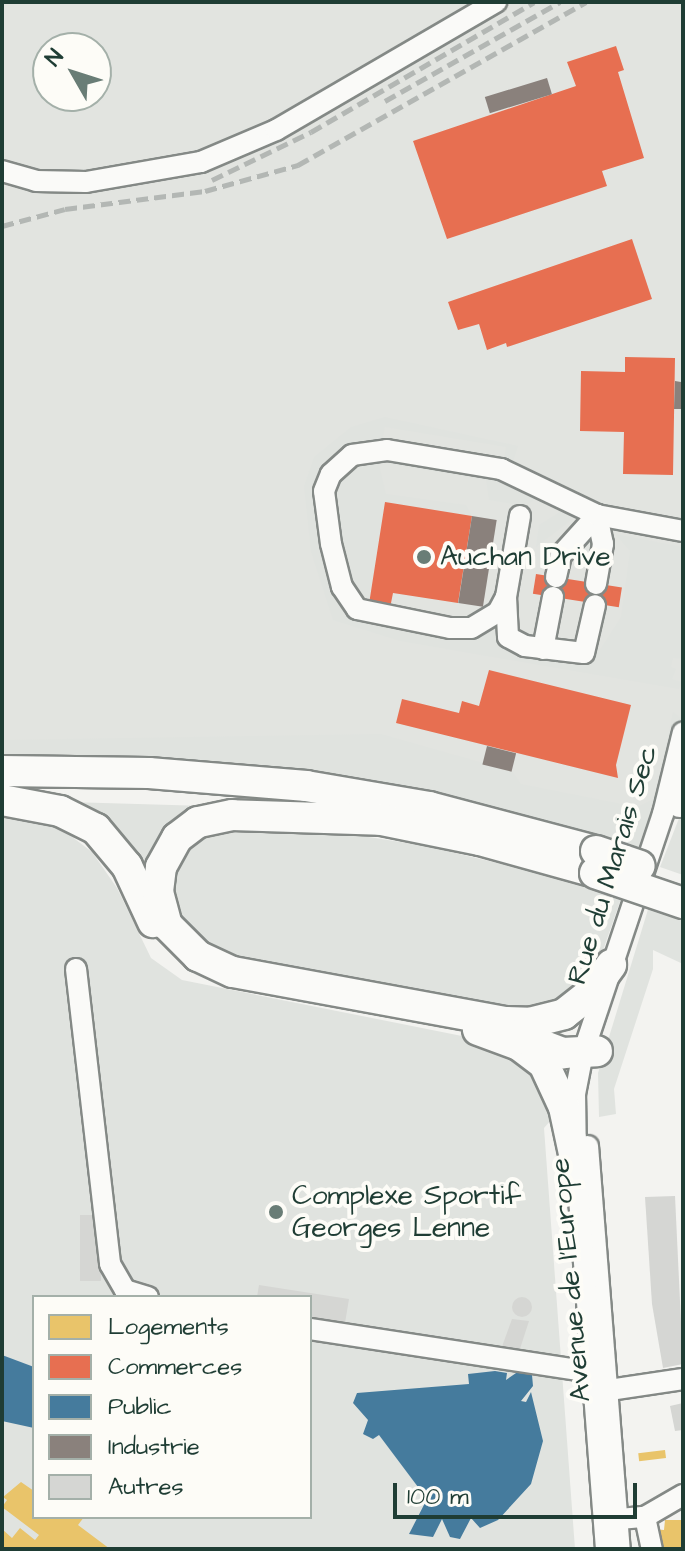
<!DOCTYPE html>
<html>
<head>
<meta charset="utf-8">
<style>
  body { margin:0 }
  #map { position:relative; width:685px; height:1551px; overflow:hidden; background:#f3f3f0; font-family:"Architects Daughter",sans-serif }
  div>[style] { position:absolute }
  .built>* { inset:0; background:#e2e4e0 }
  .green>* { inset:0; background:#e0e3df }
  .homes>* { inset:0; background:#e9c46a; transform-origin:0 0 }
  .shops>* { inset:0; background:#e76f51; transform-origin:0 0 }
  .public>* { inset:0; background:#457b9d }
  .industry>* { inset:0; background:#8a817c; transform-origin:0 0 }
  .building>* { inset:0; background:#d5d6d3; transform-origin:0 0 }
  .round { border-radius:50% }
  .roads { filter:drop-shadow(2px 0 #848986) drop-shadow(-2px 0 #848986) drop-shadow(0 2px #848986) drop-shadow(0 -2px #848986) }
  .minor>* { height:20px; margin:-10px; padding:0 10px; transform-origin:10px; border-radius:10px; background:#fafaf8 }
  .highway>* { height:30px; margin:-15px; padding:0 15px; transform-origin:15px; border-radius:15px; background:#fafaf8 }
  .rail>* { height:5px; margin-top:-2.5px; transform-origin:0; background:repeating-linear-gradient(90deg,#b3b7b4 0 12px,transparent 0 18px) }
  .bridges { filter:drop-shadow(2px 0 #848986) drop-shadow(-2px 0 #848986) drop-shadow(0 2px #848986) drop-shadow(0 -2px #848986) }
  .highway-bridge>* { height:30px; margin:-15px; padding:0 15px; transform-origin:15px; border-radius:15px; background:#fafaf8 }
  .dots>* { width:22px; height:22px; translate:-50% -50%; box-sizing:border-box; border:4px solid #fdfcf7; border-radius:50% }
  span { translate:-50% -50%; white-space:nowrap; text-align:center; line-height:1.15; -webkit-text-stroke:8px #fdfcf7; paint-order:stroke }
  .poi-label { font-size:28px; color:#1f3d34 }
  .left { translate:0 -50%; text-align:left }
  .street-label { font-size:28px; color:#1f3d34 }
  .frame { position:absolute; inset:0; border:4px solid #1f3d34; pointer-events:none }
  .legend { position:absolute; left:32px; top:1295px; width:280px; height:224px; box-sizing:border-box; background:#fdfcf7; border:2px solid #a4b0a9; margin:0; padding:10px 14px; list-style:none; font-size:24px; color:#1f3d34 }
  .legend li { display:flex; align-items:center; gap:16px; height:40px }
  .legend b { width:40px; border:2px solid #a4b0a9 }
  .north { position:absolute; left:32px; top:32px; width:80px; height:80px; box-sizing:border-box; background:#fdfcf7; border:2px solid #a4b0a9; border-radius:50%; rotate:309deg; font-size:22px; font-weight:700; line-height:32px; text-align:center; color:#1f3d34 }
  .north::after { content:''; display:block; margin:auto; width:28px; height:36px; background:#697d76; clip-path:polygon(50% 0,100% 100%,50% 72%,0 100%) }
  .scale { position:absolute; left:393px; top:1483px; width:244px; height:36px; box-sizing:border-box; border:4px solid #1f3d34; border-top:0; padding-left:10px; font-size:24px; line-height:28px; white-space:nowrap; color:#1f3d34; -webkit-text-stroke:6px #fdfcf7; paint-order:stroke }
</style>
</head>
<body>
<div id="map">
  <div class="built">
    <i style="clip-path:polygon(evenodd,2px 2px,683px 2px,683px 810px,635px 828px,373px 756px,2px 748px,2px 2px,48px 48px,96px 48px,96px 96px,48px 96px,48px 48px)"></i>
  </div>
  <div class="green">
    <i style="clip-path:polygon(385px 417px,518px 446px,513px 461px,503px 463px,506px 447px,385px 427px,382px 443px,353px 446px,331px 462px,339px 598px,479px 634px,497px 624px,523px 655px,581px 664px,601px 648px,621px 617px,630px 551px,615px 534px,683px 547px,683px 659px,673px 658px,671px 667px,676px 669px,672px 679px,682px 682px,679px 689px,400px 641px,333px 620px,311px 552px,304px 486px,314px 457px,351px 427px)"></i>
    <i style="clip-path:polygon(393px 458px,496px 476px,534px 496px,533px 501px,524px 506px,489px 500px,486px 480px,391px 464px)"></i>
    <i style="clip-path:polygon(370px 461px,379px 464px,386px 494px,466px 505px,472px 516px,386px 503px,369px 604px,345px 579px,332px 493px,341px 477px)"></i>
    <i style="clip-path:polygon(563px 510px,578px 515px,536px 547px,539px 525px)"></i>
    <i style="clip-path:polygon(673px 712px,681px 718px,665px 789px,640px 854px,490px 809px,368px 781px,88px 756px,2px 758px,2px 740px,381px 734px,512px 771px,521px 784px,637px 807px,655px 798px)"></i>
    <i style="clip-path:polygon(69px 802px,206px 806px,151px 882px)"></i>
    <i style="clip-path:polygon(683px 808px,683px 875px,660px 867px)"></i>
    <i style="clip-path:polygon(evenodd,2px 811px,20px 812px,67px 833px,92px 852px,117px 888px,151px 958px,182px 980px,477px 1039px,530px 1058px,559px 1111px,544px 1128px,575px 1549px,2px 1549px,2px 811px,34px 1297px,310px 1297px,310px 1517px,34px 1517px,34px 1297px)"></i>
    <i style="clip-path:polygon(202px 828px,324px 830px,426px 846px,623px 893px,593px 979px,533px 1016px,232px 964px,167px 914px,164px 882px)"></i>
    <i style="clip-path:polygon(650px 903px,683px 916px,683px 964px,653px 950px,653px 969px,614px 1089px,616px 1114px,599px 1117px,598px 1073px)"></i>
  </div>
  <div class="homes">
    <i style="left:665px;top:1450px;width:8px;height:27px;rotate:83deg"></i>
    <i style="clip-path:polygon(21px 1482px,34px 1491px,34px 1517px,84px 1517px,78px 1525px,110px 1549px,2px 1549px,2px 1529px,12px 1538px,20px 1528px,35px 1540px,39px 1535px,2px 1507px,7px 1500px,3px 1497px)"></i>
    <i style="clip-path:polygon(665px 1520px,683px 1520px,683px 1547px,657px 1547px,653px 1529px,664px 1530px)"></i>
  </div>
  <div class="shops">
    <i style="clip-path:polygon(616px 46px,624px 70px,618px 72px,644px 158px,602px 171px,607px 186px,447px 239px,413px 141px,576px 86px,567px 62px)"></i>
    <i style="clip-path:polygon(632px 239px,652px 299px,507px 347px,506px 343px,487px 350px,479px 324px,458px 330px,448px 302px)"></i>
    <i style="clip-path:polygon(625px 357px,675px 358px,673px 475px,623px 474px,624px 432px,580px 431px,581px 371px,625px 372px)"></i>
    <i style="clip-path:polygon(385px 502px,472px 516px,458px 603px,393px 593px,390px 608px,369px 604px)"></i>
    <i style="left:536px;top:574px;width:87px;height:20px;rotate:9deg"></i>
    <i style="clip-path:polygon(489px 670px,631px 705px,616px 765px,618px 778px,396px 723px,402px 699px,459px 713px,462px 701px,479px 706px)"></i>
  </div>
  <div class="public">
    <i style="clip-path:polygon(2px 1355px,34px 1367px,34px 1428px,2px 1421px)"></i>
    <i style="clip-path:polygon(495px 1371px,507px 1373px,506px 1380px,519px 1371px,532px 1375px,533px 1386px,521px 1401px,526px 1402px,531px 1392px,543px 1441px,531px 1484px,498px 1520px,480px 1528px,471px 1518px,460px 1539px,450px 1537px,442px 1519px,433px 1537px,409px 1534px,427px 1499px,379px 1435px,373px 1439px,363px 1434px,368px 1420px,353px 1403px,357px 1393px,469px 1384px,468px 1374px)"></i>
  </div>
  <div class="industry">
    <i style="left:547px;top:78px;width:17px;height:65px;rotate:73deg"></i>
    <i style="clip-path:polygon(675px 381px,681px 382px,681px 409px,674px 409px)"></i>
    <i style="left:472px;top:516px;width:25px;height:88px;rotate:9deg"></i>
    <i style="left:487px;top:746px;width:30px;height:19px;rotate:14deg"></i>
  </div>
  <div class="building">
    <i style="clip-path:polygon(675px 1196px,683px 1364px,663px 1368px,652px 1304px,645px 1197px)"></i>
    <i style="left:80px;top:1215px;width:21px;height:66px"></i>
    <i style="clip-path:polygon(259px 1285px,349px 1299px,345px 1323px,310px 1317px,310px 1297px,257px 1297px)"></i>
    <i class="round" style="left:512px;top:1297px;width:20px;height:20px"></i>
    <i style="clip-path:polygon(512px 1319px,529px 1321px,518px 1355px,500px 1352px)"></i>
    <i style="clip-path:polygon(683px 1403px,683px 1430px,675px 1431px,670px 1406px)"></i>
  </div>
  <div class="roads">
    <div class="minor">
      <i style="left:2px;top:171px;width:35px;rotate:16deg"></i>
      <i style="left:36px;top:181px;width:50px;rotate:1.1deg"></i>
      <i style="left:86px;top:182px;width:117px;rotate:-9.9deg"></i>
      <i style="left:201px;top:162px;width:82px;rotate:-23.1deg"></i>
      <i style="left:276px;top:130px;width:255px;rotate:-30.2deg"></i>
      <i style="left:520px;top:516px;width:82px;rotate:99.8deg"></i>
      <i style="left:506px;top:597px;width:40px;rotate:87.1deg"></i>
      <i style="left:508px;top:637px;width:19px;rotate:28deg"></i>
      <i style="left:525px;top:646px;width:59px;rotate:6.8deg"></i>
      <i style="left:584px;top:653px;width:49px;rotate:-77.1deg"></i>
      <i style="left:556px;top:577px;width:23px;rotate:-77deg"></i>
      <i style="left:561px;top:555px;width:54px;rotate:-48deg"></i>
      <i style="left:596px;top:584px;width:41px;rotate:-80.1deg"></i>
      <i style="left:603px;top:544px;width:30px;rotate:-102deg"></i>
      <i style="left:506px;top:597px;width:17px;rotate:118deg"></i>
      <i style="left:498px;top:612px;width:31px;rotate:149deg"></i>
      <i style="left:471px;top:628px;width:21px;rotate:180deg"></i>
      <i style="left:450px;top:628px;width:95px;rotate:-168.5deg"></i>
      <i style="left:357px;top:609px;width:27px;rotate:-124deg"></i>
      <i style="left:342px;top:587px;width:44px;rotate:-104.3deg"></i>
      <i style="left:331px;top:544px;width:53px;rotate:-97.5deg"></i>
      <i style="left:324px;top:491px;width:18px;rotate:-68deg"></i>
      <i style="left:331px;top:474px;width:28px;rotate:-42deg"></i>
      <i style="left:352px;top:455px;width:35px;rotate:-8deg"></i>
      <i style="left:387px;top:450px;width:116px;rotate:9.5deg"></i>
      <i style="left:501px;top:469px;width:106px;rotate:25.6deg"></i>
      <i style="left:597px;top:515px;width:87px;rotate:10.5deg"></i>
      <i style="left:543px;top:649px;width:53px;rotate:-79.1deg"></i>
      <i style="left:76px;top:969px;width:297px;rotate:83.4deg"></i>
      <i style="left:110px;top:1264px;width:30px;rotate:60deg"></i>
      <i style="left:125px;top:1290px;width:24px;rotate:17deg"></i>
      <i style="left:588px;top:1146px;width:404px;rotate:85.5deg"></i>
      <i style="left:310px;top:1329px;width:285px;rotate:8.7deg"></i>
      <i style="left:596px;top:1392px;width:88px;rotate:-8.5deg"></i>
      <i style="left:645px;top:1517px;width:44px;rotate:-30.1deg"></i>
      <i style="left:608px;top:1520px;width:37px;rotate:-5deg"></i>
      <i style="left:645px;top:1517px;width:33px;rotate:78deg"></i>
      <i style="left:606px;top:1549px;width:387px;rotate:-94.4deg"></i>
      <i style="left:576px;top:1163px;width:69px;rotate:-90.8deg"></i>
      <i style="left:575px;top:1094px;width:42px;rotate:-79deg"></i>
      <i style="left:583px;top:1053px;width:252px;rotate:-71.5deg"></i>
      <i style="left:663px;top:814px;width:84px;rotate:-76.3deg"></i>
    </div>
    <div class="highway">
      <i style="left:2px;top:771px;width:147px;rotate:0.8deg"></i>
      <i style="left:149px;top:773px;width:158px;rotate:4.7deg"></i>
      <i style="left:306px;top:786px;width:125px;rotate:9.7deg"></i>
      <i style="left:429px;top:807px;width:173px;rotate:14.8deg"></i>
      <i style="left:2px;top:800px;width:59px;rotate:10.7deg"></i>
      <i style="left:60px;top:811px;width:40px;rotate:26.6deg"></i>
      <i style="left:96px;top:829px;width:48px;rotate:50deg"></i>
      <i style="left:127px;top:866px;width:62px;rotate:65.1deg"></i>
      <i style="left:680px;top:802px;width:6px;rotate:-59deg"></i>
      <i style="left:367px;top:817px;width:115px;rotate:11.5deg"></i>
      <i style="left:480px;top:840px;width:112px;rotate:15.5deg"></i>
      <i style="left:387px;top:820px;width:155px;rotate:-178.2deg"></i>
      <i style="left:232px;top:815px;width:35px;rotate:168deg"></i>
      <i style="left:198px;top:822px;width:26px;rotate:143deg"></i>
      <i style="left:177px;top:838px;width:33px;rotate:119deg"></i>
      <i style="left:161px;top:867px;width:25px;rotate:97deg"></i>
      <i style="left:158px;top:892px;width:34px;rotate:75deg"></i>
      <i style="left:167px;top:925px;width:44px;rotate:45deg"></i>
      <i style="left:198px;top:956px;width:38px;rotate:25deg"></i>
      <i style="left:233px;top:972px;width:278px;rotate:10.4deg"></i>
      <i style="left:506px;top:1022px;width:23px;rotate:2deg"></i>
      <i style="left:529px;top:1023px;width:36px;rotate:-14deg"></i>
      <i style="left:564px;top:1014px;width:33px;rotate:-38deg"></i>
      <i style="left:590px;top:994px;width:36px;rotate:-54deg"></i>
      <i style="left:478px;top:1030px;width:44px;rotate:20.1deg"></i>
      <i style="left:519px;top:1045px;width:31px;rotate:37deg"></i>
      <i style="left:544px;top:1064px;width:47px;rotate:65.1deg"></i>
      <i style="left:564px;top:1107px;width:57px;rotate:77.9deg"></i>
      <i style="left:526px;top:1039px;width:40px;rotate:21deg"></i>
      <i style="left:563px;top:1053px;width:34px;rotate:-3deg"></i>
    </div>
  </div>
  <div class="rail">
    <i style="left:385px;top:101px;width:201px;rotate:-29.5deg"></i>
    <i style="left:212px;top:180px;width:110px;rotate:-25.9deg"></i>
    <i style="left:311px;top:132px;width:258px;rotate:-30.2deg"></i>
    <i style="left:2px;top:226px;width:65px;rotate:-15.1deg"></i>
    <i style="left:65px;top:209px;width:141px;rotate:-7.3deg"></i>
    <i style="left:205px;top:191px;width:97px;rotate:-15.6deg"></i>
    <i style="left:298px;top:165px;width:331px;rotate:-29.5deg"></i>
  </div>
  <div class="bridges">
    <div class="highway-bridge">
      <i style="left:596px;top:851px;width:46px;rotate:18.8deg"></i>
      <i style="left:595px;top:873px;width:93px;rotate:18.8deg"></i>
    </div>
  </div>
  <div class="dots">
    <i style="left:424px;top:557px;background:#697d76"></i>
    <i style="left:276px;top:1212px;background:#697d76"></i>
  </div>
  <div class="poi-label">
    <span class="left" style="left:440px;top:557px">Auchan Drive</span>
    <span class="left" style="left:292px;top:1212px">Complexe Sportif<br>Georges Lenne</span>
  </div>
  <div class="street-label">
    <span style="left:613px;top:865px;rotate:-73deg">Rue du Marais Sec</span>
    <span style="left:571px;top:1280px;rotate:-95deg">Avenue de l'Europe</span>
  </div>
  <div class="frame"></div>
  <ul class="legend">
  <li><b style="height:22px;background:#e9c46a"></b>Logements</li>
  <li><b style="height:22px;background:#e76f51"></b>Commerces</li>
  <li><b style="height:22px;background:#457b9d"></b>Public</li>
  <li><b style="height:22px;background:#8a817c"></b>Industrie</li>
  <li><b style="height:22px;background:#d5d6d3"></b>Autres</li>
  </ul>
  <div class="north">N</div>
  <div class="scale">100 m</div>
</div>
</body>
</html>
